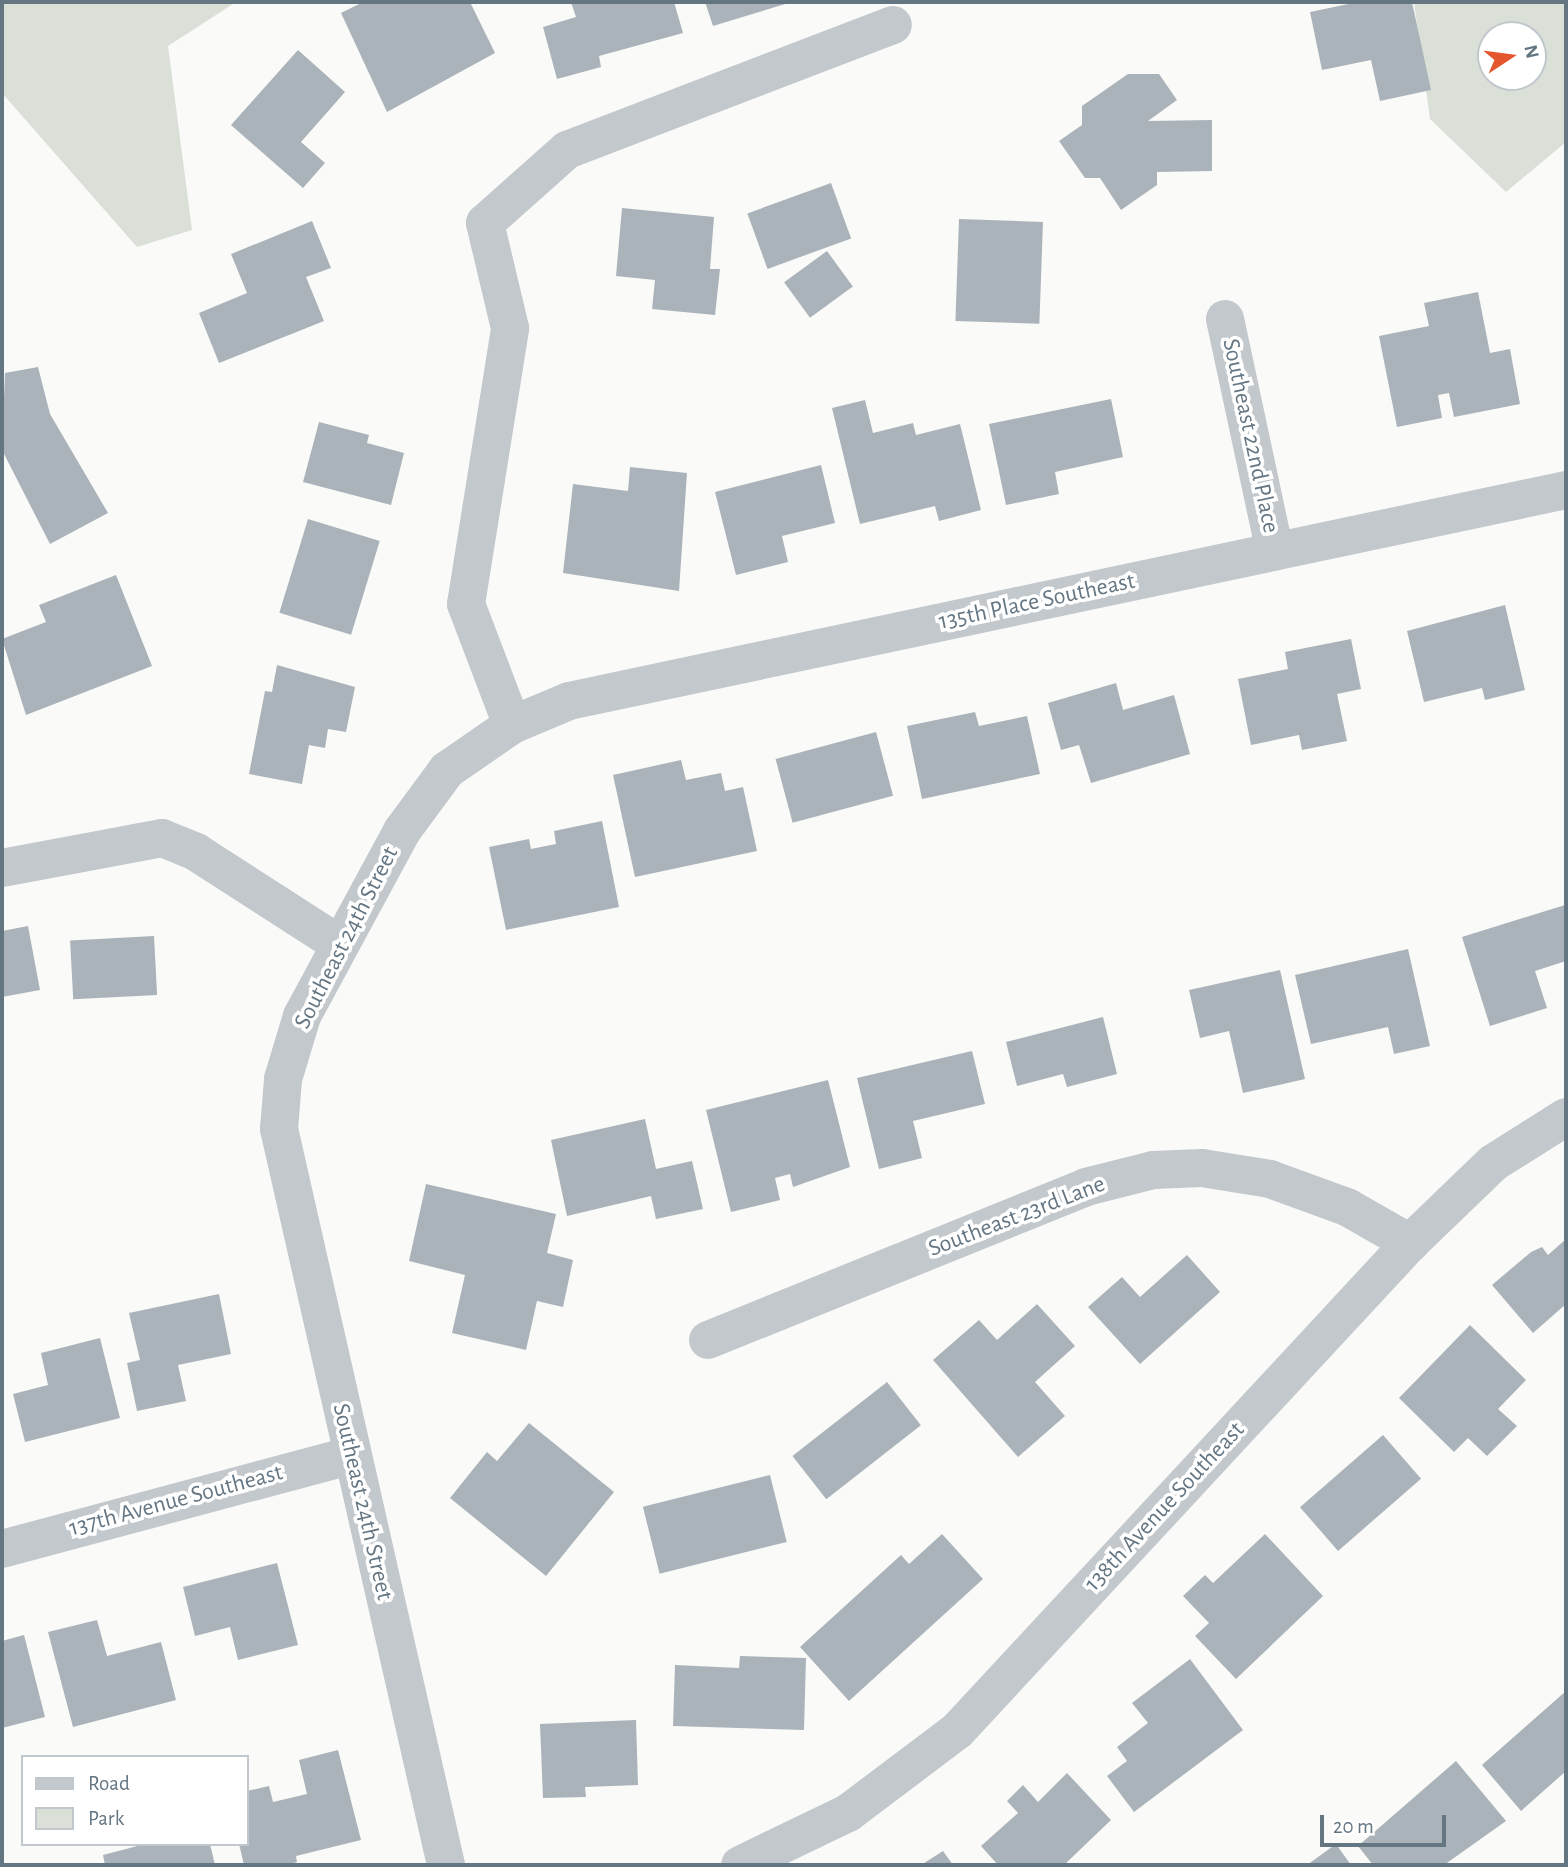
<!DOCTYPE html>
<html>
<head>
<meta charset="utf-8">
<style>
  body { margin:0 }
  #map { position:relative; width:1568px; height:1867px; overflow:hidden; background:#fafaf8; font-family:"Alegreya Sans",sans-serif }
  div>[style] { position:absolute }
  .green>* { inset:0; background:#dadfd7 }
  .building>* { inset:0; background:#aab3b9; transform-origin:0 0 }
  .minor>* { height:38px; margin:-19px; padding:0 19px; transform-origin:19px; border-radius:19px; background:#c3c8cc }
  span { translate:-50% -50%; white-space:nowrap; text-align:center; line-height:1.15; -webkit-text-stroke:7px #fff; paint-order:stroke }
  .street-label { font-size:24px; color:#657683 }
  .frame { position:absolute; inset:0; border:4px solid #657683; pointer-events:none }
  .legend { position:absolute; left:21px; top:1755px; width:228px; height:91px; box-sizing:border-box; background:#fff; border:2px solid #c1c8cd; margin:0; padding:9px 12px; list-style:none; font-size:21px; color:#657683 }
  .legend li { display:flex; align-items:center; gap:14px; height:35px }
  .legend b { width:35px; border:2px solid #c1c8cd }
  .north { position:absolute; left:1477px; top:21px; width:70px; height:70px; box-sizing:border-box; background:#fff; border:2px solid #c1c8cd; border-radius:50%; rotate:77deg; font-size:19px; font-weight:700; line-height:28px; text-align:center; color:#657683 }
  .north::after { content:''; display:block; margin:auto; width:24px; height:32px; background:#e4572e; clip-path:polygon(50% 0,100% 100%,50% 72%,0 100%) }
  .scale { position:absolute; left:1320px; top:1815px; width:126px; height:32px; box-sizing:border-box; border:4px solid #657683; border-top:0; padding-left:9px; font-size:21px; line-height:24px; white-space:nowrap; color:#657683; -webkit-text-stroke:5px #fff; paint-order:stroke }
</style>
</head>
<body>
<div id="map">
  <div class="green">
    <i style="clip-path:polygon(2px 2px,236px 2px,168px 46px,192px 230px,137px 247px,2px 93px)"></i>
    <i style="clip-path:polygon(evenodd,1414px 2px,1566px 2px,1566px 142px,1506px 192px,1430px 119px,1414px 2px,1491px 35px,1533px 35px,1533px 77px,1491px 77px,1491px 35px)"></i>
  </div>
  <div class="building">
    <i style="clip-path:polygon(363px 2px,470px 2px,495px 53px,387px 112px,341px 13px)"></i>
    <i style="clip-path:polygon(571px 2px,674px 2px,683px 33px,599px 56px,601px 67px,557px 79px,543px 27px,576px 17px)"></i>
    <i style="clip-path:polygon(705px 2px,792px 2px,713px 26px)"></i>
    <i style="clip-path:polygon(1358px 2px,1412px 2px,1431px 90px,1380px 101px,1371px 60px,1322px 70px,1310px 12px)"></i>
    <i style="clip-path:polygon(298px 50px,345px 92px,301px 142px,325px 163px,303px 188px,231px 125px)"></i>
    <i style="clip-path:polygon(1128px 74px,1159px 74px,1177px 100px,1148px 121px,1212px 120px,1212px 171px,1157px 172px,1157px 185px,1121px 210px,1100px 178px,1085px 178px,1059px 141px,1082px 125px,1082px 106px)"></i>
    <i style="left:831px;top:183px;width:59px;height:89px;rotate:70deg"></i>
    <i style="clip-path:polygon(622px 208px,714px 217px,710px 269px,720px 269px,715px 315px,652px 309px,655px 280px,616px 276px)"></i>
    <i style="left:959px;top:219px;width:84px;height:102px;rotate:2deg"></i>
    <i style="clip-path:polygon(312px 221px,331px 268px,306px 277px,324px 321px,219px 363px,199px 313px,247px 293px,231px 254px)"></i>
    <i style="left:827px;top:251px;width:44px;height:53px;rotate:54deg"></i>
    <i style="clip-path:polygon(1478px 292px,1490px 353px,1510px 349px,1520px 404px,1454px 417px,1449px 393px,1438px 395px,1442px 418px,1397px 427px,1379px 336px,1429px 326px,1424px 303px)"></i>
    <i style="clip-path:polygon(38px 367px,50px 414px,108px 513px,50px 544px,2px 450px,5px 373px)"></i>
    <i style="clip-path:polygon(1111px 399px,1123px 457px,1055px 472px,1059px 494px,1006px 505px,989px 424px)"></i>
    <i style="clip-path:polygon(865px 400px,873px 433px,913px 423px,916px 435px,960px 424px,981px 510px,939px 521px,935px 506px,860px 524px,832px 408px)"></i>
    <i style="clip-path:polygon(319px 422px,369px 435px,367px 443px,404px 453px,391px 505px,303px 482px)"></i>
    <i style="clip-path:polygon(821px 465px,835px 523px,782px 536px,788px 562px,736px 575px,715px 492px)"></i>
    <i style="clip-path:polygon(630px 467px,687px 473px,679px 591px,563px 573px,573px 484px,628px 491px)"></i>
    <i style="left:308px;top:519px;width:75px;height:98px;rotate:17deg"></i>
    <i style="clip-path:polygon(116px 575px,152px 666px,26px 715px,2px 639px,46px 622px,39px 605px)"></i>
    <i style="clip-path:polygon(1505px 605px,1525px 690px,1485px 700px,1482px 688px,1424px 702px,1407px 631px)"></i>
    <i style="clip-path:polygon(1351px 639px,1361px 689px,1337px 694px,1347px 741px,1302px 750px,1299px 735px,1251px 745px,1238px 679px,1288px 669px,1285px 652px)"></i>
    <i style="clip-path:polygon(277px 665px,355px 687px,346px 732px,328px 729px,325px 748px,309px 745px,302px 784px,249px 774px,265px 691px,272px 692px)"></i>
    <i style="clip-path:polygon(1116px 683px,1123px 710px,1174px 695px,1190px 754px,1091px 783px,1079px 745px,1061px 750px,1048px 703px)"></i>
    <i style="clip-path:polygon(975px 712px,979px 726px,1027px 716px,1040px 774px,922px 799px,907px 726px)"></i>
    <i style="left:876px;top:732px;width:66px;height:104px;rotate:75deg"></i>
    <i style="clip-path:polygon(681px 760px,686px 780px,721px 773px,725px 791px,743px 787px,757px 851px,635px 877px,613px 775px)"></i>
    <i style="clip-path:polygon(602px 821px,619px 907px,506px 930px,489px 847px,529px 839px,531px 849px,556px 844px,554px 831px)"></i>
    <i style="clip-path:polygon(1565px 905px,1566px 961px,1535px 971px,1547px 1008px,1490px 1026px,1462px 937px)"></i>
    <i style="clip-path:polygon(28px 926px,40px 990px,2px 997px,2px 931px)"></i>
    <i style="left:154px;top:936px;width:59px;height:84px;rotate:87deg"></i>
    <i style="clip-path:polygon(1408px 949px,1430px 1046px,1394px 1054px,1388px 1027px,1311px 1044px,1295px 975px)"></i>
    <i style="clip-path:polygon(1280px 970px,1305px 1079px,1243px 1093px,1229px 1031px,1200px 1038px,1189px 990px)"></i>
    <i style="clip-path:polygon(1103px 1017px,1117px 1074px,1067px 1087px,1063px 1074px,1017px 1086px,1006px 1042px)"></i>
    <i style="clip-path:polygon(972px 1051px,985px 1104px,913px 1121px,922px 1158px,879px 1169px,857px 1078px)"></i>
    <i style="clip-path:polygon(828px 1080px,850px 1167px,793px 1187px,790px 1174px,775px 1178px,780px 1200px,731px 1212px,706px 1110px)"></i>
    <i style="clip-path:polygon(645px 1119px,656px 1169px,692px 1161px,703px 1209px,656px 1219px,651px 1196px,567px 1216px,551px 1140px)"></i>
    <i style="clip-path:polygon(426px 1184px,556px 1214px,547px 1253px,573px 1260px,563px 1307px,537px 1301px,526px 1350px,452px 1333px,465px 1275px,409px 1261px)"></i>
    <i style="clip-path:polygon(1566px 1239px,1566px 1304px,1533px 1333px,1492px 1285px,1531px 1252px,1542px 1247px,1548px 1255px)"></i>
    <i style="clip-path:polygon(1187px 1255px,1220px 1292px,1140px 1364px,1088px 1307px,1122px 1277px,1140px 1297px)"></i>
    <i style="clip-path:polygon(219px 1294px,231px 1354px,178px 1365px,186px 1401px,137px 1411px,127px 1363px,140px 1360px,129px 1313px)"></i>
    <i style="clip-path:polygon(1037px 1304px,1075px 1346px,1035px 1382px,1065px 1416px,1018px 1457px,933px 1360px,979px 1320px,997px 1340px)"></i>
    <i style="clip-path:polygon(1470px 1325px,1526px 1380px,1498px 1409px,1517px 1426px,1487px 1456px,1468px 1438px,1454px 1452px,1399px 1398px)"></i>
    <i style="clip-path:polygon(100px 1338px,120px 1418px,25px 1442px,13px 1394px,48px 1385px,41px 1353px)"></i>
    <i style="left:887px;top:1382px;width:55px;height:120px;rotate:52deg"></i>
    <i style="clip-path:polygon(529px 1423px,614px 1492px,546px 1576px,450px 1498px,487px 1452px,497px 1461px)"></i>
    <i style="left:1383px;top:1435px;width:58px;height:110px;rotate:49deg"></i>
    <i style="left:770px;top:1475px;width:69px;height:131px;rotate:76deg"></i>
    <i style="clip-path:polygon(942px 1534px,983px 1579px,849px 1701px,800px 1647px,901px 1555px,909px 1564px)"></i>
    <i style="clip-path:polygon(1265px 1534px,1323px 1596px,1236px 1679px,1195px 1636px,1209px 1623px,1183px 1596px,1205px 1575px,1213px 1583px)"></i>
    <i style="clip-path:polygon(277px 1563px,298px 1645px,238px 1660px,230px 1627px,195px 1636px,183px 1587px)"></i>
    <i style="clip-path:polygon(97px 1620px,107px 1656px,161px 1642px,176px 1700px,73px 1727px,48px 1632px)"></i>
    <i style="clip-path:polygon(24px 1635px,45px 1717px,2px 1728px,2px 1641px)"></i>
    <i style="clip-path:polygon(740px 1656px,806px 1658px,804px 1730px,673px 1726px,675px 1665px,739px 1668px)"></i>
    <i style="clip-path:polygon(1190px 1659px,1243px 1730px,1134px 1812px,1107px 1776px,1127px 1761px,1117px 1747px,1148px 1723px,1132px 1703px)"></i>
    <i style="clip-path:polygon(1566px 1691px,1566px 1771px,1521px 1811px,1482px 1765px)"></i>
    <i style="clip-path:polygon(636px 1720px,638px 1785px,585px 1787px,586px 1797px,543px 1798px,540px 1724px)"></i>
    <i style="clip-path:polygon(338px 1750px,361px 1840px,296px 1856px,297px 1862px,287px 1865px,244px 1865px,239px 1844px,247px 1844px,247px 1791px,269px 1786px,273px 1802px,307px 1794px,299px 1760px)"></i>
    <i style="clip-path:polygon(1456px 1761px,1506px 1821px,1444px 1865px,1373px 1865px,1358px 1846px)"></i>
    <i style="clip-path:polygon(1067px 1773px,1111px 1820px,1064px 1865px,998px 1865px,981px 1846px,1018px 1813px,1007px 1801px,1023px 1785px,1038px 1802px)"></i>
    <i style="clip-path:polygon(145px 1844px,210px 1844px,215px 1865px,105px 1865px,103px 1855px)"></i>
    <i style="clip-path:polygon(1336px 1844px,1351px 1865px,1307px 1865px)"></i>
    <i style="clip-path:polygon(943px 1851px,953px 1865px,921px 1865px)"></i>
  </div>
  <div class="minor">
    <i style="left:1225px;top:319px;width:238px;rotate:77.9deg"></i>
    <i style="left:512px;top:725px;width:62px;rotate:-22.8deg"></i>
    <i style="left:569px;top:701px;width:1019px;rotate:-11.95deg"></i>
    <i style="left:2px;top:868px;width:163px;rotate:-10.6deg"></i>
    <i style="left:162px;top:838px;width:37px;rotate:22deg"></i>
    <i style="left:196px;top:852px;width:170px;rotate:32.8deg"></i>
    <i style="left:708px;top:1340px;width:408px;rotate:-22deg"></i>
    <i style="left:1086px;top:1187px;width:69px;rotate:-14.2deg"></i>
    <i style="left:1153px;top:1170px;width:49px;rotate:-2.3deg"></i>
    <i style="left:1202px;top:1168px;width:69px;rotate:9.2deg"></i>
    <i style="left:1270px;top:1179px;width:82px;rotate:20deg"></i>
    <i style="left:1347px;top:1207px;width:73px;rotate:29.7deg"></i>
    <i style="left:2px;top:1549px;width:362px;rotate:-15deg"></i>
    <i style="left:446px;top:1865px;width:755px;rotate:-102.78deg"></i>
    <i style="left:279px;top:1129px;width:50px;rotate:-85.4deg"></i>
    <i style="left:283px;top:1079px;width:66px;rotate:-73.2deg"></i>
    <i style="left:302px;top:1016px;width:210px;rotate:-61.6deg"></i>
    <i style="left:402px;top:831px;width:76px;rotate:-53.6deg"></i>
    <i style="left:447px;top:770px;width:79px;rotate:-34.7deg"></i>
    <i style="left:512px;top:725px;width:129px;rotate:-110.8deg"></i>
    <i style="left:466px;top:604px;width:279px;rotate:-80.9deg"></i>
    <i style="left:510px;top:328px;width:108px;rotate:-103.4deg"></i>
    <i style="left:485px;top:223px;width:110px;rotate:-41.7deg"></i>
    <i style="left:567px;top:150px;width:349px;rotate:-21deg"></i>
    <i style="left:740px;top:1865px;width:120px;rotate:-25.7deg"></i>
    <i style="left:848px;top:1813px;width:136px;rotate:-37deg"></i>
    <i style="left:957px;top:1731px;width:666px;rotate:-47.13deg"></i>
    <i style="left:1410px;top:1243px;width:115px;rotate:-43.9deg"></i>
    <i style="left:1493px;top:1163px;width:86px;rotate:-32.2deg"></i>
  </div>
  <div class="street-label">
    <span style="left:1250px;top:436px;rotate:78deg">Southeast 22nd Place</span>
    <span style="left:1037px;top:602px;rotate:-12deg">135th Place Southeast</span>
    <span style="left:347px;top:938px;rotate:-63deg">Southeast 24th Street</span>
    <span style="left:1017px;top:1217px;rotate:-21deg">Southeast 23rd Lane</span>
    <span style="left:176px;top:1501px;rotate:-15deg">137th Avenue Southeast</span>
    <span style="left:362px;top:1502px;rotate:77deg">Southeast 24th Street</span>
    <span style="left:1165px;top:1507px;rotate:-47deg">138th Avenue Southeast</span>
  </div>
  <div class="frame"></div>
  <ul class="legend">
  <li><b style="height:9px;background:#c3c8cc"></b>Road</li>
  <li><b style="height:19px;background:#dadfd7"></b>Park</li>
  </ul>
  <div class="north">N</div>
  <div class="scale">20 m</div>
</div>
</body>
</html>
